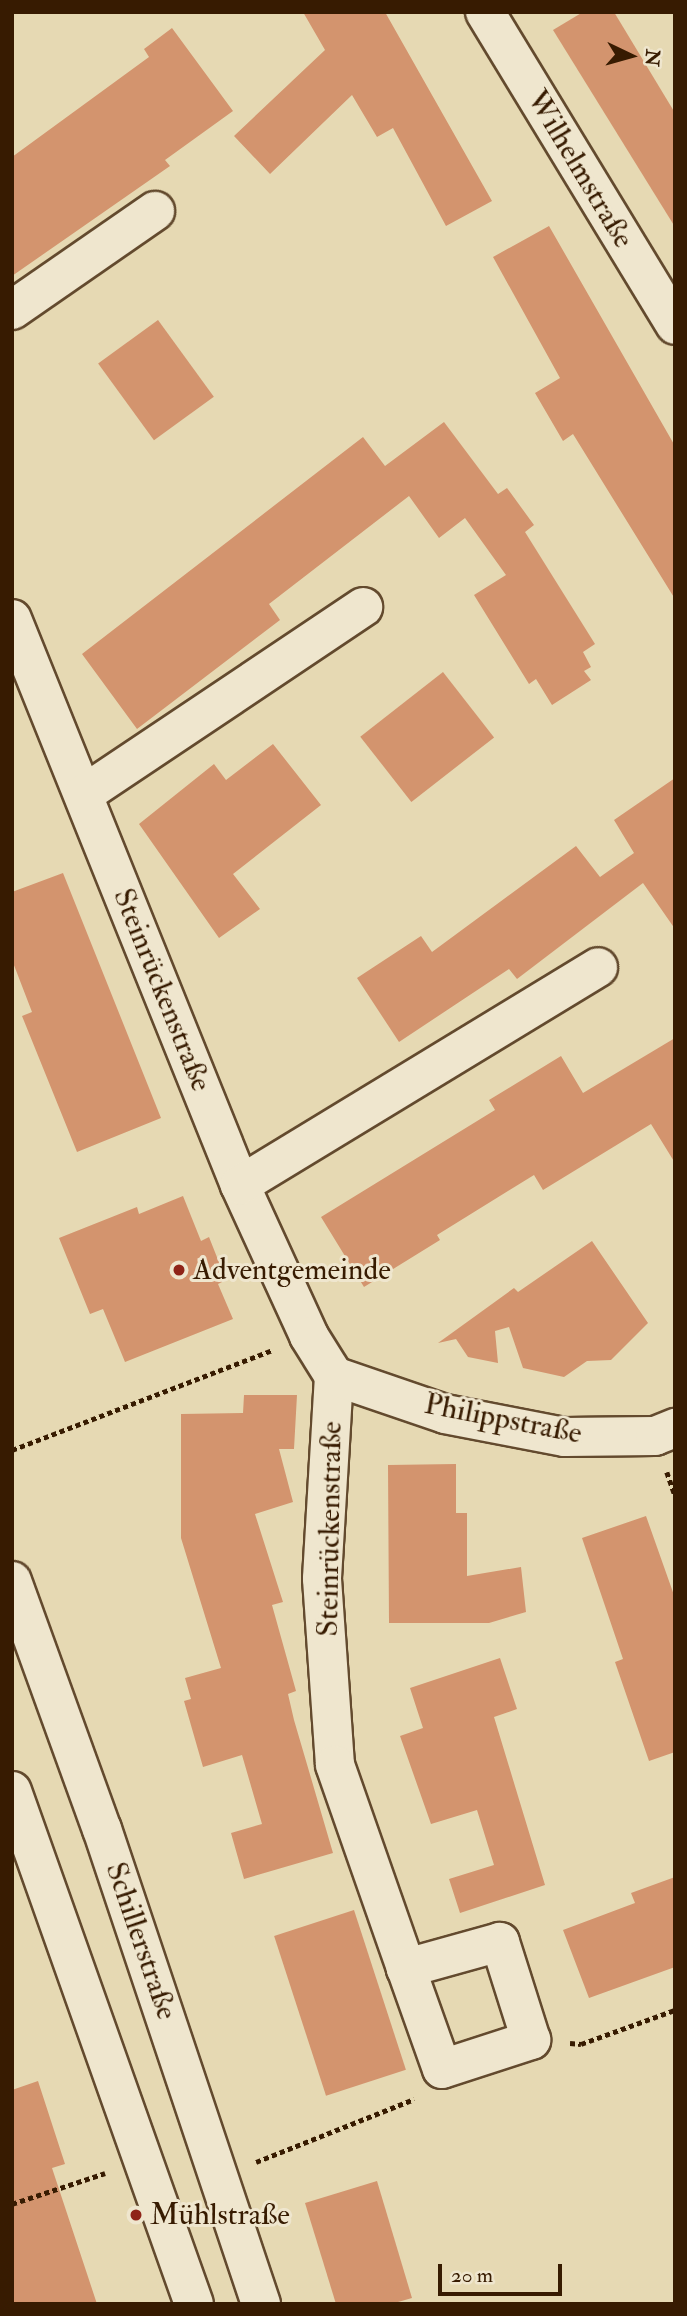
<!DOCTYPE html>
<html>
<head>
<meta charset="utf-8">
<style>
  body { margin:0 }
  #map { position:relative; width:687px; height:2316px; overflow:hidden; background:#e6d9b3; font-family:"IM FELL Double Pica",serif }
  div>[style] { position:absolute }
  .building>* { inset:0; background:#d3946e; transform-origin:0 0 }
  .path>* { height:4.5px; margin-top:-2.25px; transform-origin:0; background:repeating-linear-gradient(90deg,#371b01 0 5px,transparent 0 8.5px) }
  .roads { filter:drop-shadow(2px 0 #634a2e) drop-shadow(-2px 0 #634a2e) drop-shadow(0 2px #634a2e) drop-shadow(0 -2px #634a2e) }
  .street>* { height:38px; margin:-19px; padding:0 19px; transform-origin:19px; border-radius:19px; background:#efe6ce }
  .secondary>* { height:38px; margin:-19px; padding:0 19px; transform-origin:19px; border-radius:19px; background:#efe6ce }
  .dots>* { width:19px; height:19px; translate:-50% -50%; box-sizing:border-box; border:4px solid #efe6ce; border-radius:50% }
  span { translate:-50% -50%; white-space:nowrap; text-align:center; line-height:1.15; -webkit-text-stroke:6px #efe6ce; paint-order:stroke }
  .street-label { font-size:30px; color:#371b01 }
  .poi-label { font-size:30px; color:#371b01 }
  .left { translate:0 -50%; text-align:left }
  .frame { position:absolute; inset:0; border:14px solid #371b01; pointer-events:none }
  .north { position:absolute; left:596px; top:21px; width:70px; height:70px; -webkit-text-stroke:5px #efe6ce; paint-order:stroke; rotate:95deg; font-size:19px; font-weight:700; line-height:28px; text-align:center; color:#371b01 }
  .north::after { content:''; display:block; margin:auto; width:24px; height:32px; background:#371b01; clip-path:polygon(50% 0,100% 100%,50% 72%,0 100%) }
  .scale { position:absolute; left:438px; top:2264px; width:124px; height:32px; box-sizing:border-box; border:4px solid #371b01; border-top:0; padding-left:9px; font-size:21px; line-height:24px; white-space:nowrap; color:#371b01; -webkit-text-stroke:5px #efe6ce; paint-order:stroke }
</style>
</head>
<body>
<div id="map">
  <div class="building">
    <i style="clip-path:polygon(303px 12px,385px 12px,492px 201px,446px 226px,393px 128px,377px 137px,352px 95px,270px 174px,234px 136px,325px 50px)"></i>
    <i style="clip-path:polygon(583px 12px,614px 12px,675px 113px,675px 227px,553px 30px)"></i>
    <i style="clip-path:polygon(172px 28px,233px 111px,165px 160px,170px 166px,12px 276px,12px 157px,149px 57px,144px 49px)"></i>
    <i style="clip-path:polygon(549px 226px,675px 446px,675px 599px,573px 434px,563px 441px,535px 393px,560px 378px,493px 257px)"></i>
    <i style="left:158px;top:320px;width:95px;height:74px;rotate:54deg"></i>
    <i style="clip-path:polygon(444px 422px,498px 494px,507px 488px,534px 525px,525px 532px,595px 644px,583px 652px,591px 667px,584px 671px,591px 680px,552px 705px,536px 679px,529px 684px,474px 595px,506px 575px,465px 518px,439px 538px,409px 496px,269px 604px,280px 620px,137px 729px,82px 654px,363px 437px,385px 466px)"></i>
    <i style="left:443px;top:672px;width:83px;height:105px;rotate:52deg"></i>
    <i style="clip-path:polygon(273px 744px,321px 805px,233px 874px,260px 909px,219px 938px,139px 824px,214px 764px,226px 780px)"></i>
    <i style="clip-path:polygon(675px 778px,675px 929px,643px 883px,517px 979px,509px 969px,399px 1042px,357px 978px,421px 936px,432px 952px,576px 846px,600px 877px,634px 853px,614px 820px)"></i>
    <i style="clip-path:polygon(63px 873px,161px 1118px,77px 1152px,22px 1016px,32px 1012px,12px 960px,12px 892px)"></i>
    <i style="clip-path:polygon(675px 1038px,675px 1163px,651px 1124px,543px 1190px,534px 1175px,437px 1235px,440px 1240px,364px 1287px,321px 1217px,495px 1110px,489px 1100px,561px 1056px,583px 1093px)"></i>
    <i style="clip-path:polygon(183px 1196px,201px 1241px,209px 1237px,226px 1280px,218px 1284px,233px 1319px,125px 1362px,103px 1309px,90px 1314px,59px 1238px,137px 1207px,139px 1214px)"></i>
    <i style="clip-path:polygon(592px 1241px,648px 1323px,611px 1360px,587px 1361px,564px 1377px,523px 1368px,509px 1327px,495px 1331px,498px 1363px,468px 1357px,456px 1339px,438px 1343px,514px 1288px,518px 1292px)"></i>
    <i style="clip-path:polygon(244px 1395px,297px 1395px,294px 1449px,279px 1449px,293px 1502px,255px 1514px,283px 1602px,272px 1605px,296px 1691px,288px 1694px,294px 1720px,333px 1853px,244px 1879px,231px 1833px,262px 1824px,242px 1755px,203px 1767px,184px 1701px,191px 1699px,185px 1678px,221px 1668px,181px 1538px,181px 1414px,243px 1413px)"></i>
    <i style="clip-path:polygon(456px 1464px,456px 1513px,467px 1513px,467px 1576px,521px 1567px,526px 1612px,489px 1623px,389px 1623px,388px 1465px)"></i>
    <i style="clip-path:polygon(646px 1516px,675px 1598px,675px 1752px,649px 1761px,615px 1662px,623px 1659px,582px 1538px)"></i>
    <i style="clip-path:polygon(500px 1658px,517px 1709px,494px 1717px,545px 1885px,460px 1913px,449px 1879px,494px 1865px,477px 1810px,431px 1824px,400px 1736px,423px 1728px,410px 1688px)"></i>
    <i style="clip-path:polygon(675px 1877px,675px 1967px,589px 1998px,563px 1930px,635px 1903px,631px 1893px)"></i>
    <i style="left:354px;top:1910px;width:168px;height:84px;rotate:72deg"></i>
    <i style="clip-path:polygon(38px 2081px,65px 2164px,52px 2168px,97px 2304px,12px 2304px,12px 2090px)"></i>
    <i style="clip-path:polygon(377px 2181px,412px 2298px,391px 2304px,336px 2304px,305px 2203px)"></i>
  </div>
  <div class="path">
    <i style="left:12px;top:1450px;width:279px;rotate:-21deg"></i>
    <i style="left:667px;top:1472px;width:24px;rotate:71deg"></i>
    <i style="left:570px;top:2043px;width:11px;rotate:5deg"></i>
    <i style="left:581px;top:2044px;width:100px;rotate:-19.9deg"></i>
    <i style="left:256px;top:2162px;width:170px;rotate:-21.7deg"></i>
    <i style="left:12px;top:2204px;width:98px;rotate:-18.4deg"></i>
  </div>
  <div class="roads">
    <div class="street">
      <i style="left:485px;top:12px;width:366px;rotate:58.7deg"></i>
      <i style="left:12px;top:310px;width:174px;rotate:-34.7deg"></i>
      <i style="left:12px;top:619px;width:610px;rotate:68.06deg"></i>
      <i style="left:240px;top:1185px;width:166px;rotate:65.4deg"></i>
      <i style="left:309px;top:1336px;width:47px;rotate:58deg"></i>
      <i style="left:334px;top:1376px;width:203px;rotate:93.4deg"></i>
      <i style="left:322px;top:1579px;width:186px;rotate:86deg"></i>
      <i style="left:335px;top:1765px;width:215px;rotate:70.7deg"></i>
      <i style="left:406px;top:1968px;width:107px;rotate:70.4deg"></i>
      <i style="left:442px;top:2069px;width:94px;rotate:-18deg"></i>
      <i style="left:531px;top:2040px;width:103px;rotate:-107.6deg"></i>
      <i style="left:500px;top:1942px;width:98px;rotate:164.5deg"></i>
      <i style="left:84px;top:794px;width:336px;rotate:-33.8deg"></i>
      <i style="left:240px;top:1185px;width:419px;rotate:-31.3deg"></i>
      <i style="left:334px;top:1376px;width:117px;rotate:18.9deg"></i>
      <i style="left:445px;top:1414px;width:122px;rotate:10.9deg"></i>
      <i style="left:565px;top:1437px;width:90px;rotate:-0.6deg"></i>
      <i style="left:655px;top:1436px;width:22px;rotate:-22deg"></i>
    </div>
    <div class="secondary">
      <i style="left:12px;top:1581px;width:264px;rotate:70.1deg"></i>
      <i style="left:102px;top:1829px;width:501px;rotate:71.49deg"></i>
      <i style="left:12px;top:1791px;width:544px;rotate:70.47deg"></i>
    </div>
  </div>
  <div class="dots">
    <i style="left:179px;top:1270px;background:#8f2418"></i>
    <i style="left:136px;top:2215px;background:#8f2418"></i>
  </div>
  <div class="street-label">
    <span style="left:580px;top:169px;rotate:59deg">Wilhelmstraße</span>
    <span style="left:162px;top:990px;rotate:68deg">Steinrückenstraße</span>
    <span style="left:503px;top:1419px;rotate:11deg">Philippstraße</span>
    <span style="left:330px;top:1529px;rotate:-89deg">Steinrückenstraße</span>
    <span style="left:141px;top:1941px;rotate:71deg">Schillerstraße</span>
  </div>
  <div class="poi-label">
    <span class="left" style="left:193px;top:1270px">Adventgemeinde</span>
    <span class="left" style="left:150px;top:2215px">Mühlstraße</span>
  </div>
  <div class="frame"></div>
  <div class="north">N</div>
  <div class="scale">20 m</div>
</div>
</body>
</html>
